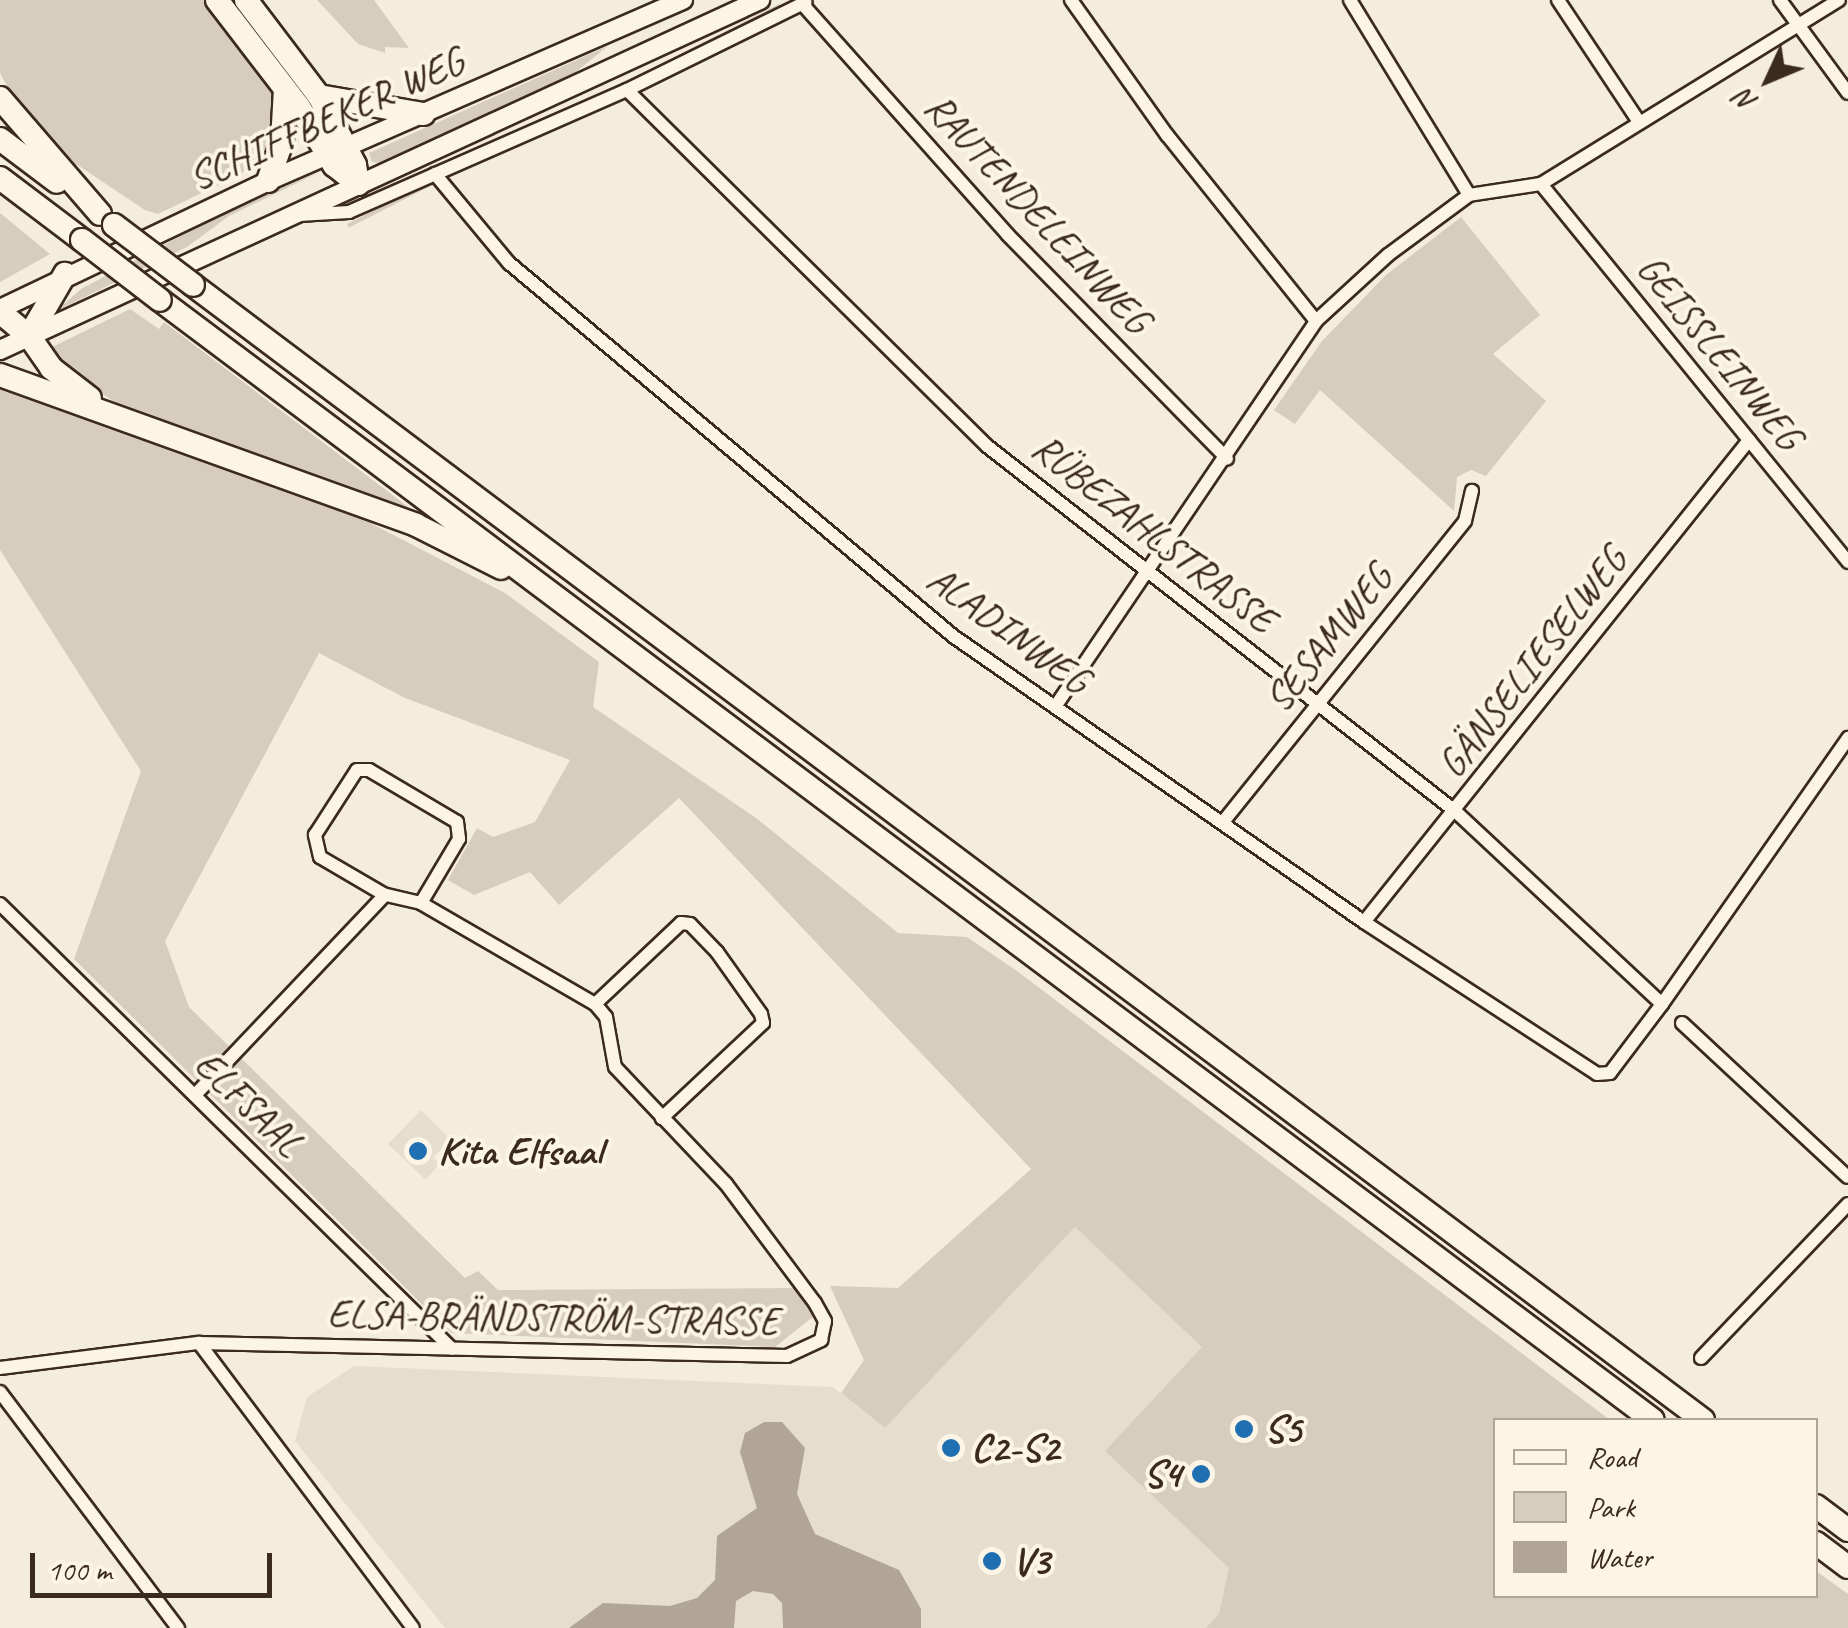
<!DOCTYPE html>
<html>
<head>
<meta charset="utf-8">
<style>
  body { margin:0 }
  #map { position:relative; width:1848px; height:1628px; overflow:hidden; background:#f4eddd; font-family:Caveat,sans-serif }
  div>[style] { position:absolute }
  .built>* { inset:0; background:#e5ddce }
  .green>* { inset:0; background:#d6cdbd; transform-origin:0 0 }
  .water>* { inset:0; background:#b0a596 }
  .roads { filter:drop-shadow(2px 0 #3b2a1e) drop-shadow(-2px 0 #3b2a1e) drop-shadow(0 2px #3b2a1e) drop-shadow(0 -2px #3b2a1e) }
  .street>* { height:12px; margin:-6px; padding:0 6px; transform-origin:6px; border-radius:6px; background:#fcf5e5 }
  .secondary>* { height:18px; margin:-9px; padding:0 9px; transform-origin:9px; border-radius:9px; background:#fcf5e5 }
  .highway>* { height:22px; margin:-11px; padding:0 11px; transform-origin:11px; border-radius:11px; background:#fcf5e5 }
  .bridges { filter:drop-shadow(2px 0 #3b2a1e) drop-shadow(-2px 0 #3b2a1e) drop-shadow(0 2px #3b2a1e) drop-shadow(0 -2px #3b2a1e) }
  .highway-bridge>* { height:22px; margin:-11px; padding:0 11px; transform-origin:11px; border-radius:11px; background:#fcf5e5 }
  .dots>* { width:28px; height:28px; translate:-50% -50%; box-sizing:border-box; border:5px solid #fcf5e5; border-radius:50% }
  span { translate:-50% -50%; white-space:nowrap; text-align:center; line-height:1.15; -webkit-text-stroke:8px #fcf5e5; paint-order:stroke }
  .street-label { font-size:40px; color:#3b2a1e }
  .poi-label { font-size:40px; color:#3b2a1e; font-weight:700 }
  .left { translate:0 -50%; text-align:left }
  .right { translate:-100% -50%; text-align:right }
  .legend { position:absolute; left:1493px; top:1418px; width:325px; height:180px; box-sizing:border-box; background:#fcf5e5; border:2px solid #afa495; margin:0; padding:12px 18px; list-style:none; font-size:30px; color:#3b2a1e }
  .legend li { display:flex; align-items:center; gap:20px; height:50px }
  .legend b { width:50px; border:2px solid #afa495 }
  .north { position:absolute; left:1718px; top:30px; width:100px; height:100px; -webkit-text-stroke:8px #fcf5e5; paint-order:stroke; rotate:226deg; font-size:28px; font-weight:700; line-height:40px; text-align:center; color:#3b2a1e }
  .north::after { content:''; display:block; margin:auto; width:35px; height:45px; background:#3b2a1e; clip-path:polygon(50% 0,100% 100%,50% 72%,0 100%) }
  .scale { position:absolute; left:30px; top:1553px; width:242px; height:45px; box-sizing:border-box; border:5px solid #3b2a1e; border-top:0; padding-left:12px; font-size:30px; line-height:35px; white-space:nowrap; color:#3b2a1e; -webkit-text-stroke:8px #fcf5e5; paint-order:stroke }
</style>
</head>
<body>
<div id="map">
  <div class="built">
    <i style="clip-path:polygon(421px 1110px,451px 1140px,433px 1157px,439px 1164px,426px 1180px,388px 1144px)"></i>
    <i style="clip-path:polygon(1075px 1227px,1203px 1347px,1496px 1596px,1582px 1628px,445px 1628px,295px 1441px,307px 1397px,354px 1366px,833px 1387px,885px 1428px)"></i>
  </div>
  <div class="green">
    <i style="clip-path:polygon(0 0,205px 0,276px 96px,276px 140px,241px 174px,158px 214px,145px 210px,64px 156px,14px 99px,0 73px)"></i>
    <i style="clip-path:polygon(317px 0,374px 0,409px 48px,385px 47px,385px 53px,358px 44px)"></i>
    <i style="left:779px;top:4px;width:4px;height:485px;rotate:63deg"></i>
    <i style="clip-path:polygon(608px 46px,567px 79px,385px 163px,372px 162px,369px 153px)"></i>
    <i style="clip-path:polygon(324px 170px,229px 216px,187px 247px,56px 311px,81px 289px,226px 212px)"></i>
    <i style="clip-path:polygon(0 213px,50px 254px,0 282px)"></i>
    <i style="clip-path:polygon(1461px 217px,1540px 315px,1493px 354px,1546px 401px,1486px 476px,1471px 470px,1457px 477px,1454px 511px,1320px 390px,1295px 424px,1274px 410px,1322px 341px,1386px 275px)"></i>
    <i style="clip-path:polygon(130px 309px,159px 329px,164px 322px,428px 522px,129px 411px,68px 372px,50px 348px)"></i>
    <i style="clip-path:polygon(0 384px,353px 514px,505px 593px,599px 662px,593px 707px,756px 818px,898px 933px,967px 937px,1017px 971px,1610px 1420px,1496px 1420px,1496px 1596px,1816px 1596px,1816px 1571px,1848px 1594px,1848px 1628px,1206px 1628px,1219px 1614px,1229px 1568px,1105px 1451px,1202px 1347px,1075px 1227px,885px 1428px,841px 1393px,864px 1360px,830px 1286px,898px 1288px,1031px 1169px,679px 798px,559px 905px,530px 872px,474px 895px,448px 880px,477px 828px,493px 837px,535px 822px,570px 760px,405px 698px,319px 653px,165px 941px,189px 1007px,465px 1278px,478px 1271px,498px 1290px,794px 1288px,814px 1316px,775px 1347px,451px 1333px,74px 959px,141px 771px,0 550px)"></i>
  </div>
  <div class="water">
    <i style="clip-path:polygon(764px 1422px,782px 1422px,805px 1448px,797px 1494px,815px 1534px,899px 1570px,921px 1609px,921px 1628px,783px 1628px,782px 1603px,773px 1594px,753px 1591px,736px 1601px,734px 1628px,569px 1628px,603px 1603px,670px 1606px,697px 1598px,715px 1580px,717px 1536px,757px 1508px,740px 1452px,745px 1433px)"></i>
  </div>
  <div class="roads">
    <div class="street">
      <i style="left:1071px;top:0;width:166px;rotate:54.6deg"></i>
      <i style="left:1167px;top:135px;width:238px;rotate:51.3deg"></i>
      <i style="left:1350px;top:0;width:228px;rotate:58.6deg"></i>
      <i style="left:1558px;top:0;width:146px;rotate:56.4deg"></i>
      <i style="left:1780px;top:0;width:115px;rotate:53.8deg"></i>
      <i style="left:805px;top:7px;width:305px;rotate:48.3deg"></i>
      <i style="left:1008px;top:235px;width:313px;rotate:45.6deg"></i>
      <i style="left:627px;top:90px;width:506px;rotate:44.68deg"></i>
      <i style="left:987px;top:446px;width:594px;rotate:37.95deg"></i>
      <i style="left:1455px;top:811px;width:283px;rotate:43deg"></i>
      <i style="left:435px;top:174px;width:116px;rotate:50.3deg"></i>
      <i style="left:509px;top:263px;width:580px;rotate:40.03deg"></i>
      <i style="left:953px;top:636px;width:501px;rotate:34.83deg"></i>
      <i style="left:1364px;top:922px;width:278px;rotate:33.1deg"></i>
      <i style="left:1597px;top:1074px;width:13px;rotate:-4deg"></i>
      <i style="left:1610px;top:1073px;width:86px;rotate:-53deg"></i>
      <i style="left:1662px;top:1004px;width:325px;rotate:-55deg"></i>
      <i style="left:1541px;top:184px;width:487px;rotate:50.9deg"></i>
      <i style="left:299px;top:215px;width:50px;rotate:-3.4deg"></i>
      <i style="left:349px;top:212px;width:304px;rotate:-23.7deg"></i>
      <i style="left:627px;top:90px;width:199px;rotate:-26.2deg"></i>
      <i style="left:1057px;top:704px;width:462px;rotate:-55.9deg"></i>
      <i style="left:1316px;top:321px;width:98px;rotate:-42.5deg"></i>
      <i style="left:1388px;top:255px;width:101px;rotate:-36.5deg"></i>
      <i style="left:1469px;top:195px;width:73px;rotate:-8.7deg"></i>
      <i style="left:1541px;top:184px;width:350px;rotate:-31.7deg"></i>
      <i style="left:1223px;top:822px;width:386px;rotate:-51.2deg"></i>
      <i style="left:1465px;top:521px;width:31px;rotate:-77deg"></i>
      <i style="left:0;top:904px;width:634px;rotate:44.55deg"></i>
      <i style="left:1364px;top:922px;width:617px;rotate:-51.38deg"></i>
      <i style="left:595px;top:1004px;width:118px;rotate:-43.3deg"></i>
      <i style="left:681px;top:923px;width:9px;rotate:6deg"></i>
      <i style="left:690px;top:924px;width:39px;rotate:46deg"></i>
      <i style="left:717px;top:952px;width:76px;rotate:54.6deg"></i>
      <i style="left:761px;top:1014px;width:9px;rotate:77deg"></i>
      <i style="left:763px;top:1023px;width:139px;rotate:136.8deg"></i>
      <i style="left:1682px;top:1023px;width:226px;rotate:42.9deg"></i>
      <i style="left:195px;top:1095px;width:276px;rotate:-46.5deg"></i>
      <i style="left:199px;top:1343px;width:356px;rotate:53.1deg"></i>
      <i style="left:1701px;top:1358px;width:213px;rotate:-46.3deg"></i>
      <i style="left:0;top:1368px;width:201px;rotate:-7.2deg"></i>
      <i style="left:199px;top:1343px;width:588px;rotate:1.27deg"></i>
      <i style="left:787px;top:1356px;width:38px;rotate:-25deg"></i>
      <i style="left:821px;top:1340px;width:19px;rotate:-78deg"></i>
      <i style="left:825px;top:1321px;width:21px;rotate:-119deg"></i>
      <i style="left:815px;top:1303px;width:149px;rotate:-126.8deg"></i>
      <i style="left:726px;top:1184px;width:161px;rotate:-133.5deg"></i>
      <i style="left:615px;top:1067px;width:51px;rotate:-100.2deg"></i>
      <i style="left:606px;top:1017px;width:17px;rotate:-130deg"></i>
      <i style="left:595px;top:1004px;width:201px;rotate:-149.9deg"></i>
      <i style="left:421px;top:903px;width:37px;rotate:-167deg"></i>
      <i style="left:385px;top:895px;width:75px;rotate:-149.7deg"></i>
      <i style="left:320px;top:857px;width:23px;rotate:-103deg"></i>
      <i style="left:315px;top:835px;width:77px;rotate:-57.1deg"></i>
      <i style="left:357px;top:770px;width:12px"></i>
      <i style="left:369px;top:770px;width:102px;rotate:30.6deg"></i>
      <i style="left:457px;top:822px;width:17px;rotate:83deg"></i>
      <i style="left:459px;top:839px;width:74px;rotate:120.7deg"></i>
      <i style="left:0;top:1392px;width:296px;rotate:53deg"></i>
    </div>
    <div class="secondary">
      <i style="left:0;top:309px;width:297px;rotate:-25.5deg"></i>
      <i style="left:268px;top:181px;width:453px;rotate:-23.6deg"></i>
      <i style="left:0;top:350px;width:837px;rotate:-24.73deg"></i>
    </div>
    <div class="highway">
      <i style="left:217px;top:0;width:135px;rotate:52.5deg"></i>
      <i style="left:299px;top:107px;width:68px;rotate:58.9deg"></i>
      <i style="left:334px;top:165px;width:31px;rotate:38deg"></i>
      <i style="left:246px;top:0;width:121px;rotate:52.8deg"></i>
      <i style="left:319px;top:96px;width:78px;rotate:62.4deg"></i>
      <i style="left:355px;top:165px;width:19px;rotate:81deg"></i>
      <i style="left:319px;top:96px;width:106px;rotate:9.8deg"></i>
      <i style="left:0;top:98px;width:153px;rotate:49.2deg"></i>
      <i style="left:0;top:139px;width:71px;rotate:37deg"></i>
      <i style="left:0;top:178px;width:103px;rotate:37.1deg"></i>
      <i style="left:268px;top:181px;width:41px;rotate:-70.3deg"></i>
      <i style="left:282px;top:142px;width:53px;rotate:-86.8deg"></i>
      <i style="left:193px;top:285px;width:1889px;rotate:36.93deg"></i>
      <i style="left:160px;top:300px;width:1866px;rotate:36.88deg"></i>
      <i style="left:0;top:312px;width:38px;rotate:40deg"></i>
      <i style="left:29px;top:336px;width:39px;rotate:55deg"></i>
      <i style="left:51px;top:368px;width:49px;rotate:37.6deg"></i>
      <i style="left:29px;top:336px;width:72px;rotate:-59.9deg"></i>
      <i style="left:0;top:375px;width:442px;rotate:19.8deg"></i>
      <i style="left:416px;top:525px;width:95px;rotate:26.8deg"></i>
      <i style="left:1816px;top:1506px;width:40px;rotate:37deg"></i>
      <i style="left:1816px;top:1543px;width:40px;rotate:37deg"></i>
    </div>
  </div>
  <div class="bridges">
    <div class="highway-bridge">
      <i style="left:114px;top:225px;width:99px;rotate:37.2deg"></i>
      <i style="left:82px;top:240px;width:98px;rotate:37.6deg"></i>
    </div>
  </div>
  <div class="dots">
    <i style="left:418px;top:1151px;background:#1f6fb2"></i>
    <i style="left:1244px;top:1429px;background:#1f6fb2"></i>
    <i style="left:951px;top:1448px;background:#1f6fb2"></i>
    <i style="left:1201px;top:1474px;background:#1f6fb2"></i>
    <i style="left:992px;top:1561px;background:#1f6fb2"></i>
  </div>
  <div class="street-label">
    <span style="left:326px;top:119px;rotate:-24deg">SCHIFFBEKER WEG</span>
    <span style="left:1038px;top:213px;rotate:47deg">RAUTENDELEINWEG</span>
    <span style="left:1720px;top:352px;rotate:51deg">GEISSLEINWEG</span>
    <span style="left:1154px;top:533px;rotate:38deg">RÜBEZAHLSTRASSE</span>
    <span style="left:1009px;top:629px;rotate:36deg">ALADINWEG</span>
    <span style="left:1328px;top:638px;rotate:-51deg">SESAMWEG</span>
    <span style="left:1532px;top:662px;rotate:-52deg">GÄNSELIESELWEG</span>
    <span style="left:249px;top:1103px;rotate:44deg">ELFSAAL</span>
    <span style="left:553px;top:1317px;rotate:1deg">ELSA-BRÄNDSTRÖM-STRASSE</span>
  </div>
  <div class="poi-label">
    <span class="left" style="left:438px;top:1151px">Kita Elfsaal</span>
    <span class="left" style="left:1264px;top:1429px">S5</span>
    <span class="left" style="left:971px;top:1448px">C2-S2</span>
    <span class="right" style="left:1181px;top:1474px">S4</span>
    <span class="left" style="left:1012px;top:1561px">V3</span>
  </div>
  <ul class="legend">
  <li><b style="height:12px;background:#fcf5e5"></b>Road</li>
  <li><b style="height:28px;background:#d6cdbd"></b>Park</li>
  <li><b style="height:28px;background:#b0a596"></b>Water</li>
  </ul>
  <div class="north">N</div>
  <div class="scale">100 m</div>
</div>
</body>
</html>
